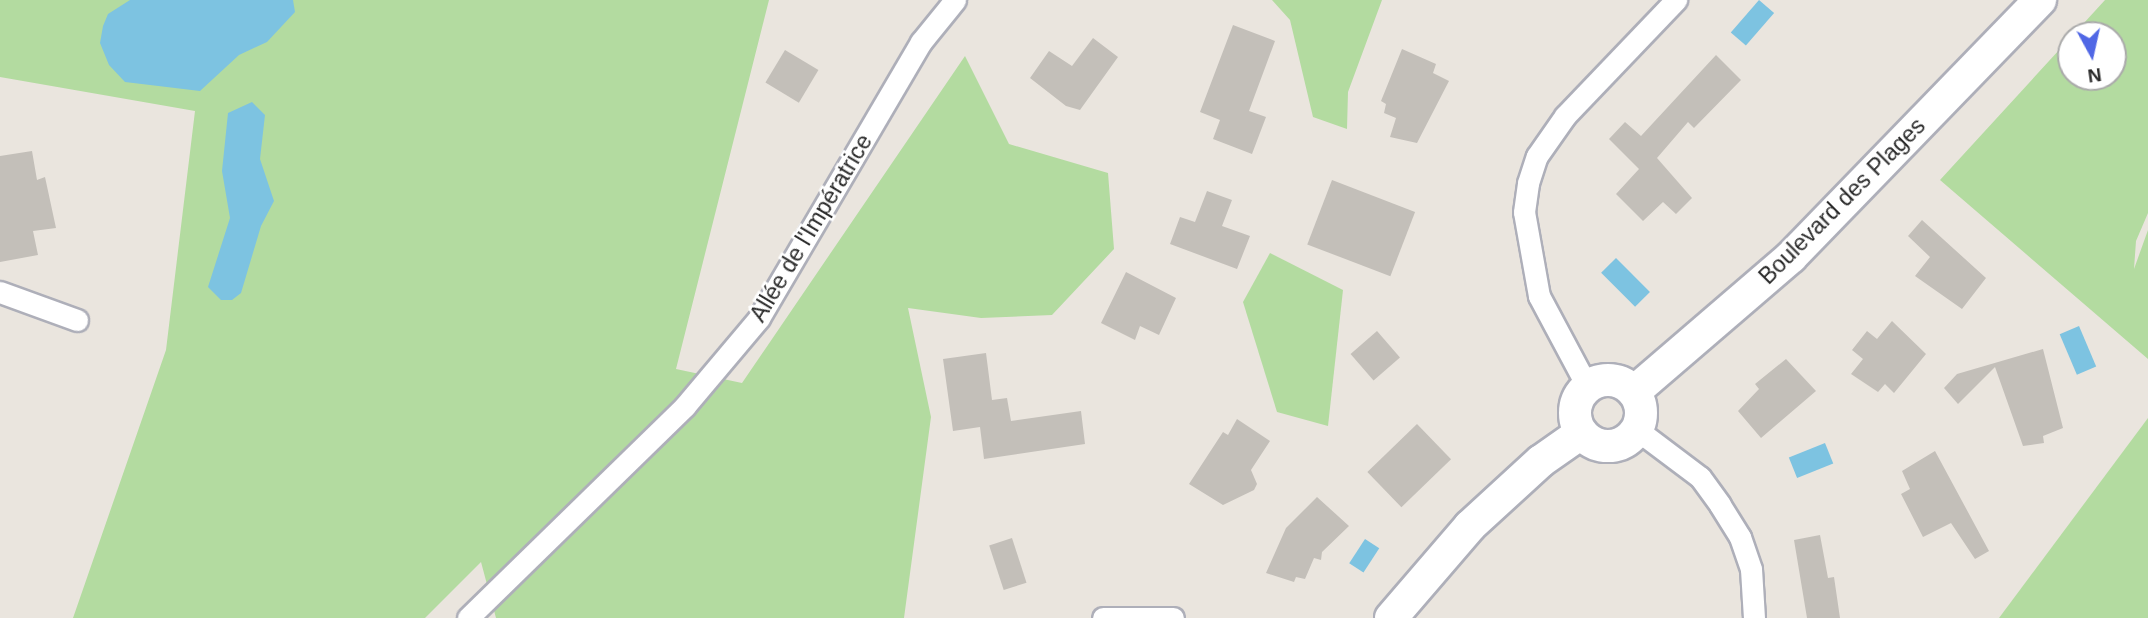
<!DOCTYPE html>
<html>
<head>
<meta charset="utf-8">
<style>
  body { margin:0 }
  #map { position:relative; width:2148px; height:618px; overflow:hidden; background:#eae5de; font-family:Arial,sans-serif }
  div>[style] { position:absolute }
  .green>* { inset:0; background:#b3dba0 }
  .water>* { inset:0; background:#7dc3e1; transform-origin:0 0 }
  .building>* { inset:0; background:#c3bfb9; transform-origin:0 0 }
  .roads { filter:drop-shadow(2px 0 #aeafb9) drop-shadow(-2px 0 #aeafb9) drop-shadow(0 2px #aeafb9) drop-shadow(0 -2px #aeafb9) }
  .minor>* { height:21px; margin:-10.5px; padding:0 10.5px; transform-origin:10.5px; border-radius:10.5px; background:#fff }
  .secondary>* { height:32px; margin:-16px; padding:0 16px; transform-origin:16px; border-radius:16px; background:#fff }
  .secondary>.ring { margin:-16px; padding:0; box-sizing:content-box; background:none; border:32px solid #fff; border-radius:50% }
  span { translate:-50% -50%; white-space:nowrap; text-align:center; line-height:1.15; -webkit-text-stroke:5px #fff; paint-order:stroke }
  .street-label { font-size:23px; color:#2a2a2a }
  .north { position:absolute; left:2057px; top:21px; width:70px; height:70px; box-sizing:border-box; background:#fff; border:2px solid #aaa; border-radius:50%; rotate:172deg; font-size:19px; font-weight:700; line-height:28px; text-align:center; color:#2a2a2a }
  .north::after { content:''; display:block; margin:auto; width:24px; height:32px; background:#5067e5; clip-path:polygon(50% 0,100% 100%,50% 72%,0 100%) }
</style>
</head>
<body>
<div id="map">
  <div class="green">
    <i style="clip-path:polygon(0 0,769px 0,676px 369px,742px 383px,965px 56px,1009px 144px,1108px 173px,1114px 249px,1052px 315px,981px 318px,908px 308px,931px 417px,904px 618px,496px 618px,481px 562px,425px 618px,73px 618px,166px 350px,195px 111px,0 77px)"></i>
    <i style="clip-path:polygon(1272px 0,1382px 0,1348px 92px,1347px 129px,1313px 117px,1290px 20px)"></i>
    <i style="clip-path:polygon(2105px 0,2148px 0,2148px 213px,2136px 241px,2134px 269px,2148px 230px,2148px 359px,1940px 180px,2071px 37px,2071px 77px,2113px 77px,2113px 35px,2073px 35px)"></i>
    <i style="clip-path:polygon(1270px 253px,1343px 290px,1328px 426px,1277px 412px,1243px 302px)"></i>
    <i style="clip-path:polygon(2148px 418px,2148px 618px,1999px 618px)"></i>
  </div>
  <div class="water">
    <i style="clip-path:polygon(130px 0,293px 0,295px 12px,267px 42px,239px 55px,200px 91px,125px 82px,109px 65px,100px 43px,103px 26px,108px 14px)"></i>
    <i style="left:1759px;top:0;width:20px;height:43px;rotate:41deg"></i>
    <i style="clip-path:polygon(252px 102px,265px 115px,260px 159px,274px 201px,261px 226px,241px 293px,232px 300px,221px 300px,208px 287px,230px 218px,222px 171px,228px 113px)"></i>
    <i style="left:1616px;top:258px;width:48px;height:21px;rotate:45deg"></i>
    <i style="left:2079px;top:326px;width:44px;height:21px;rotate:67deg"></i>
    <i style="left:1825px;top:443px;width:22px;height:39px;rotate:68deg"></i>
    <i style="left:1365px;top:539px;width:17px;height:29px;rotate:33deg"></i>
  </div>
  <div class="building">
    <i style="clip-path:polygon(1233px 25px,1275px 41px,1249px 111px,1266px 117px,1252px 154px,1213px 139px,1220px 120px,1200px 112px)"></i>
    <i style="clip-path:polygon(1093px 38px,1118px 57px,1080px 110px,1066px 106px,1030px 78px,1049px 51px,1072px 66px)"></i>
    <i style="clip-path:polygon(1402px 49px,1436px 64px,1433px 73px,1449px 81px,1417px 143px,1390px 137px,1396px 118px,1384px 113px,1386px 104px,1381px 101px)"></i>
    <i style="left:785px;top:50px;width:39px;height:38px;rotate:31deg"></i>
    <i style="clip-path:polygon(1716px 55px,1741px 80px,1694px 128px,1688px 122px,1657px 158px,1692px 198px,1676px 214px,1663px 202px,1643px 221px,1616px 194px,1639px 169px,1609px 139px,1625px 122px,1641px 136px)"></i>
    <i style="clip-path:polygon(32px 151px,37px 180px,45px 177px,56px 228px,33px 231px,38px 255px,0 262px,0 156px)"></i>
    <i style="left:1332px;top:180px;width:89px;height:69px;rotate:21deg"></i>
    <i style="clip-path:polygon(1207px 191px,1232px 200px,1222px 226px,1250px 236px,1237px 269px,1170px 244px,1180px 217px,1195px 222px)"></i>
    <i style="clip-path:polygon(1922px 220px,1986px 278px,1962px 309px,1915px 276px,1930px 257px,1908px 236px)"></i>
    <i style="clip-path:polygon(1126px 272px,1176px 298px,1159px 335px,1140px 326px,1135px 340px,1101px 323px)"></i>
    <i style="clip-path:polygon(1892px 321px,1926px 354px,1894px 393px,1885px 384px,1878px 392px,1851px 374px,1863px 359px,1852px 350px,1867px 331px,1877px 339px)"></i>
    <i style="left:1377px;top:331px;width:35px;height:35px;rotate:49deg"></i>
    <i style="clip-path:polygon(2043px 349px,2063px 428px,2043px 436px,2044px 443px,2023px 446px,1995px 367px,1958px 404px,1944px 388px,1957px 374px)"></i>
    <i style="clip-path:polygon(986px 353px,992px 400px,1007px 398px,1011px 421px,1081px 411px,1085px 444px,984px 459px,980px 427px,953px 431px,943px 359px)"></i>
    <i style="clip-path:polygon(1786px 359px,1816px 391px,1761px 438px,1738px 411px,1759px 389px,1755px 384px)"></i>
    <i style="clip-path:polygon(1237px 419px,1270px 441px,1251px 470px,1257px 484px,1254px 490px,1223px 505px,1189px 484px,1223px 432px,1228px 435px)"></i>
    <i style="left:1417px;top:424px;width:49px;height:69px;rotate:46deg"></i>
    <i style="clip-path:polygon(1935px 451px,1989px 551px,1975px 559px,1951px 523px,1923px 537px,1901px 494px,1910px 489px,1902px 471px)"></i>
    <i style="clip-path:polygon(1317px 497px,1349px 526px,1322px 552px,1321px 560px,1314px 558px,1305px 579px,1296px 577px,1294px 582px,1266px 573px,1286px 528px)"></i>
    <i style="clip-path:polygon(1820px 535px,1828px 578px,1834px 577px,1840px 618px,1807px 618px,1794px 540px)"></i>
    <i style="left:1012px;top:538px;width:47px;height:24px;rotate:72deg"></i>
  </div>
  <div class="roads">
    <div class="minor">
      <i style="left:0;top:292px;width:82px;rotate:20deg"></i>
      <i style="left:1587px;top:386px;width:102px;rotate:-118.1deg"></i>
      <i style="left:1539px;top:296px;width:85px;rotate:-100.1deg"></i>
      <i style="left:1524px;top:212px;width:29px;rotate:-82deg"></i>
      <i style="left:1528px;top:183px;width:28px;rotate:-72deg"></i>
      <i style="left:1537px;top:156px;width:49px;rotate:-55deg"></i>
      <i style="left:1565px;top:116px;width:161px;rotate:-46.3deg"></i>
      <i style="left:1636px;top:429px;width:80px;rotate:36.9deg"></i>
      <i style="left:1700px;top:477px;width:34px;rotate:54deg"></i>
      <i style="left:1720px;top:505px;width:38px;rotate:58deg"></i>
      <i style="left:1740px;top:537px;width:34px;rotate:71deg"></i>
      <i style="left:1751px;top:569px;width:49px;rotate:86.5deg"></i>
      <i style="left:468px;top:618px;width:303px;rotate:-44.3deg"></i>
      <i style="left:685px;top:406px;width:115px;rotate:-49.9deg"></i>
      <i style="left:759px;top:318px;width:320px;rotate:-59.6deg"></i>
      <i style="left:921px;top:42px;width:54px;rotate:-51deg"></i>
      <i style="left:1103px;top:618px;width:70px"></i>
    </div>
    <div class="secondary">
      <i class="ring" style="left:1575px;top:380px;width:34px;height:34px"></i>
      <i style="left:1634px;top:392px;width:207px;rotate:-40.7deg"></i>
      <i style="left:1791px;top:257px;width:358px;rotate:-45.9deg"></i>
      <i style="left:1391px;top:618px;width:121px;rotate:-49.3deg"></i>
      <i style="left:1470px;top:526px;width:96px;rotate:-42.5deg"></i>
      <i style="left:1541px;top:461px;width:49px;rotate:-35deg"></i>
    </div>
  </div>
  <div class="street-label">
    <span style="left:1842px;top:201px;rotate:-45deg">Boulevard des Plages</span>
    <span style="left:811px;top:228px;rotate:-59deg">Allée de l'Impératrice</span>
  </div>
  <div class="north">N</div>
</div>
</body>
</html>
